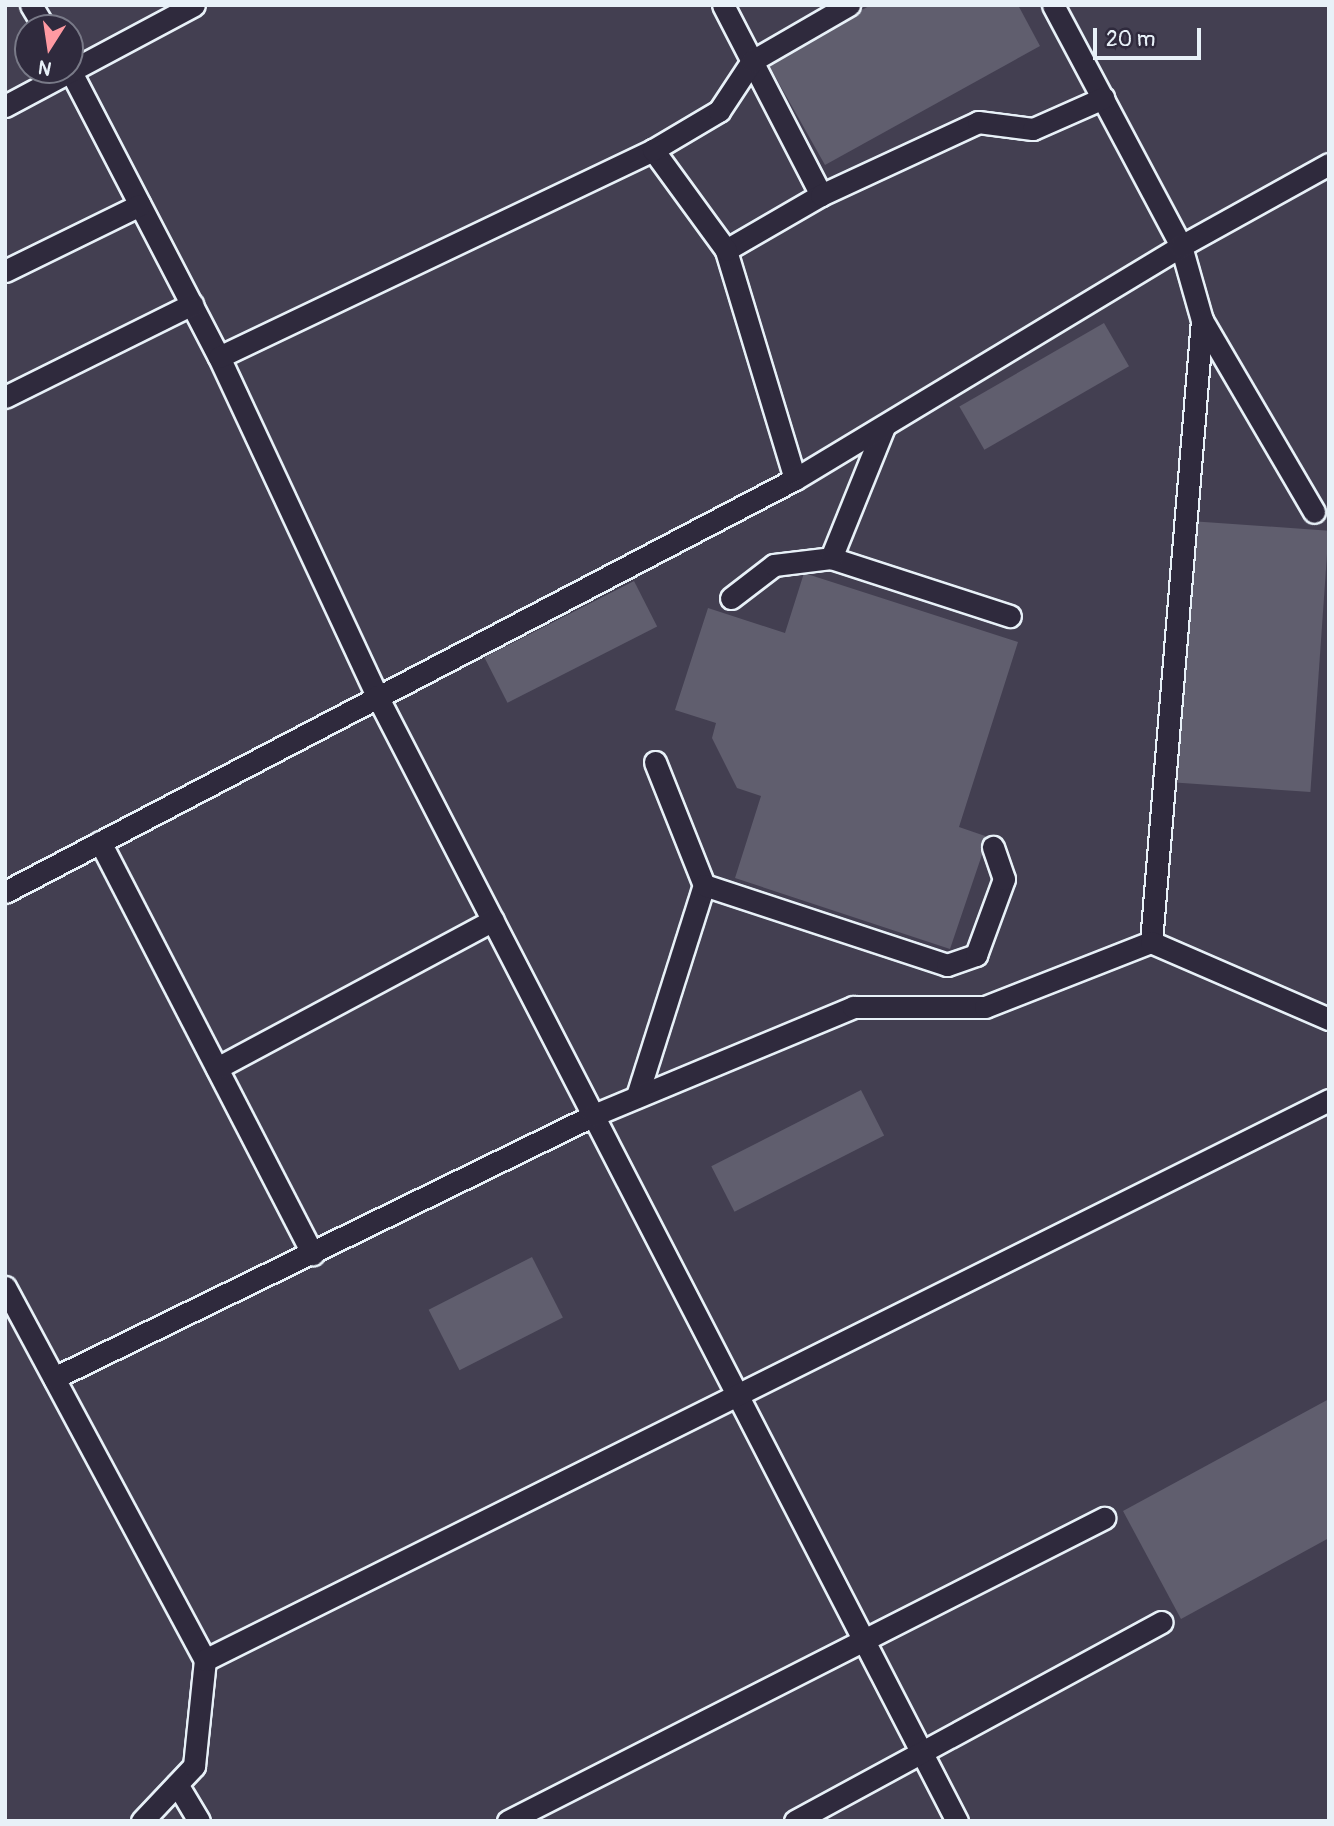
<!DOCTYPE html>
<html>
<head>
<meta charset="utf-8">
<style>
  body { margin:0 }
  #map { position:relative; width:1334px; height:1826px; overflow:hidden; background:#363244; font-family:Pangolin,sans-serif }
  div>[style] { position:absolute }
  .built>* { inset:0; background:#433f51 }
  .building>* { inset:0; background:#605e6e; transform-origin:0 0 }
  .roads { filter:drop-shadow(2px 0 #e8f1f8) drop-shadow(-2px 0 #e8f1f8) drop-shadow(0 2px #e8f1f8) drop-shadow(0 -2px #e8f1f8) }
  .service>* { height:21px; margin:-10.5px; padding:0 10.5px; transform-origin:10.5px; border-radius:10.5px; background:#2f2a3d }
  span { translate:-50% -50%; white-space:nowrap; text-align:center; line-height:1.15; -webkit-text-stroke:7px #2f2a3d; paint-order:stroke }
  .frame { position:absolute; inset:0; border:7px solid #e8f1f8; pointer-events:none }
  .north { position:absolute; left:14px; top:14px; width:70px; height:70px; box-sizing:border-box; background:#2f2a3d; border:2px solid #797a88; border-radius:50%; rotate:192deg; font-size:19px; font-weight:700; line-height:28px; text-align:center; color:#e8f1f8 }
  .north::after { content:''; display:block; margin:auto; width:24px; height:32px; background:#ff9aa2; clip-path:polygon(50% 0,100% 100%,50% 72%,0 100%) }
  .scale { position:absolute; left:1093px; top:28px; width:108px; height:32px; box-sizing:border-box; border:4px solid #e8f1f8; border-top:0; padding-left:9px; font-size:21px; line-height:24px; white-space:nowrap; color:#e8f1f8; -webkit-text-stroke:5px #2f2a3d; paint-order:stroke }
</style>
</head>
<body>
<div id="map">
  <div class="built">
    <i style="clip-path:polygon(evenodd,5px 5px,1329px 5px,1329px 1821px,5px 1821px,5px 5px,28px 28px,70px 28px,70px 70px,28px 70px,28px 28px)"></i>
  </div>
  <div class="building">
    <i style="clip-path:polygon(871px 5px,1018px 5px,1040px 46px,825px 165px,767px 62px)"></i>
    <i style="left:1104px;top:323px;width:50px;height:167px;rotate:60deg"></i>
    <i style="left:1190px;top:521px;width:139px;height:262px;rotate:4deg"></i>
    <i style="clip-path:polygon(804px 573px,1018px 642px,959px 827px,988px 837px,950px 949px,735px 878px,761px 796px,737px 788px,712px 738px,716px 723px,675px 710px,708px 608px,785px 633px)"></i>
    <i style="left:634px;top:581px;width:51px;height:168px;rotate:63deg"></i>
    <i style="left:861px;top:1090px;width:51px;height:168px;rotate:63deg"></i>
    <i style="left:532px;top:1257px;width:68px;height:116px;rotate:63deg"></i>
    <i style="clip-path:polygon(1329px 1399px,1329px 1538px,1181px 1619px,1123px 1511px)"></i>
  </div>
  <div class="roads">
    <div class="service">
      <i style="left:31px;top:5px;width:27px;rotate:59deg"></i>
      <i style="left:723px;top:5px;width:214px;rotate:62.7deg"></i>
      <i style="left:1053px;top:5px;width:273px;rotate:62deg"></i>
      <i style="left:1181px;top:246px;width:77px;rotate:74.2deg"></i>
      <i style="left:1202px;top:320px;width:222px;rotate:59.7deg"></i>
      <i style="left:70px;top:70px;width:323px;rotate:62.6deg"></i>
      <i style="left:219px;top:357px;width:374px;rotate:65deg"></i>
      <i style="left:377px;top:696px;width:1266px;rotate:62.73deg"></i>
      <i style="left:5px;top:106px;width:214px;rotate:-28.1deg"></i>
      <i style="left:726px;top:250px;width:110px;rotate:-30.1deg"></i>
      <i style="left:821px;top:195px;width:173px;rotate:-24.9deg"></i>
      <i style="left:978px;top:122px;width:55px;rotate:7.3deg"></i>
      <i style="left:1033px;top:129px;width:77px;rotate:-23.9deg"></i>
      <i style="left:5px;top:271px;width:150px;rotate:-26.1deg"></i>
      <i style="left:219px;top:357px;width:481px;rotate:-25.5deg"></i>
      <i style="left:5px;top:397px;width:209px;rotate:-26.4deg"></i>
      <i style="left:795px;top:479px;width:239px;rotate:-106.8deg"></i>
      <i style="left:726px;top:250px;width:124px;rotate:-126.1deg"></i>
      <i style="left:653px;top:150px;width:77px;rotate:-30.6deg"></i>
      <i style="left:719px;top:111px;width:60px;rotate:-56.6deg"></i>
      <i style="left:752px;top:61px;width:112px;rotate:-30deg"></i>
      <i style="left:831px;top:558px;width:188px;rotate:18deg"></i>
      <i style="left:731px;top:598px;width:54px;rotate:-37.5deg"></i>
      <i style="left:774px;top:565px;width:57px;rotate:-7deg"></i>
      <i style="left:831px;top:558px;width:141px;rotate:-68deg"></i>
      <i style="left:655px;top:762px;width:132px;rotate:68.3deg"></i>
      <i style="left:100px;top:842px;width:464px;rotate:62.7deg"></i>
      <i style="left:5px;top:892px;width:891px;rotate:-27.6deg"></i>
      <i style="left:795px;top:479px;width:451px;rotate:-31.1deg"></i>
      <i style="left:1181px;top:246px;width:169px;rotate:-29deg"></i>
      <i style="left:1151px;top:942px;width:624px;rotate:-85.31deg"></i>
      <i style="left:217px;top:1068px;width:313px;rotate:-28.2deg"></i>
      <i style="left:637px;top:1096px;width:221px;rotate:-72.4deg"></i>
      <i style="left:704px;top:885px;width:256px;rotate:18.2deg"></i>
      <i style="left:947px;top:965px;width:31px;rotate:-19deg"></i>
      <i style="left:976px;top:955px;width:81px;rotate:-69.8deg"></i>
      <i style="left:1004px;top:879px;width:34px;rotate:-109deg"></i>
      <i style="left:5px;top:1287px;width:423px;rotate:61.8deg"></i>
      <i style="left:54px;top:1378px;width:601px;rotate:-25.97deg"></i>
      <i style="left:594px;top:1115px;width:281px;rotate:-22.6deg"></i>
      <i style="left:853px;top:1007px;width:132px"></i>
      <i style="left:985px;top:1007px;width:178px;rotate:-21.4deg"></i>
      <i style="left:1151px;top:942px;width:194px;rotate:23.4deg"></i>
      <i style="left:177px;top:1784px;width:43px;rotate:59.3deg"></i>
      <i style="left:142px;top:1821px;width:76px;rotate:-46.6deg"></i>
      <i style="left:194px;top:1766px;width:107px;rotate:-84.1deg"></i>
      <i style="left:205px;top:1660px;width:1256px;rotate:-26.48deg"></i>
      <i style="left:508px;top:1821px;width:669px;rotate:-26.95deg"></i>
      <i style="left:795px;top:1821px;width:417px;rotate:-28.5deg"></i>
    </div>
  </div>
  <div class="frame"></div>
  <div class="north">N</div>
  <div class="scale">20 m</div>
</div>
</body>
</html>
